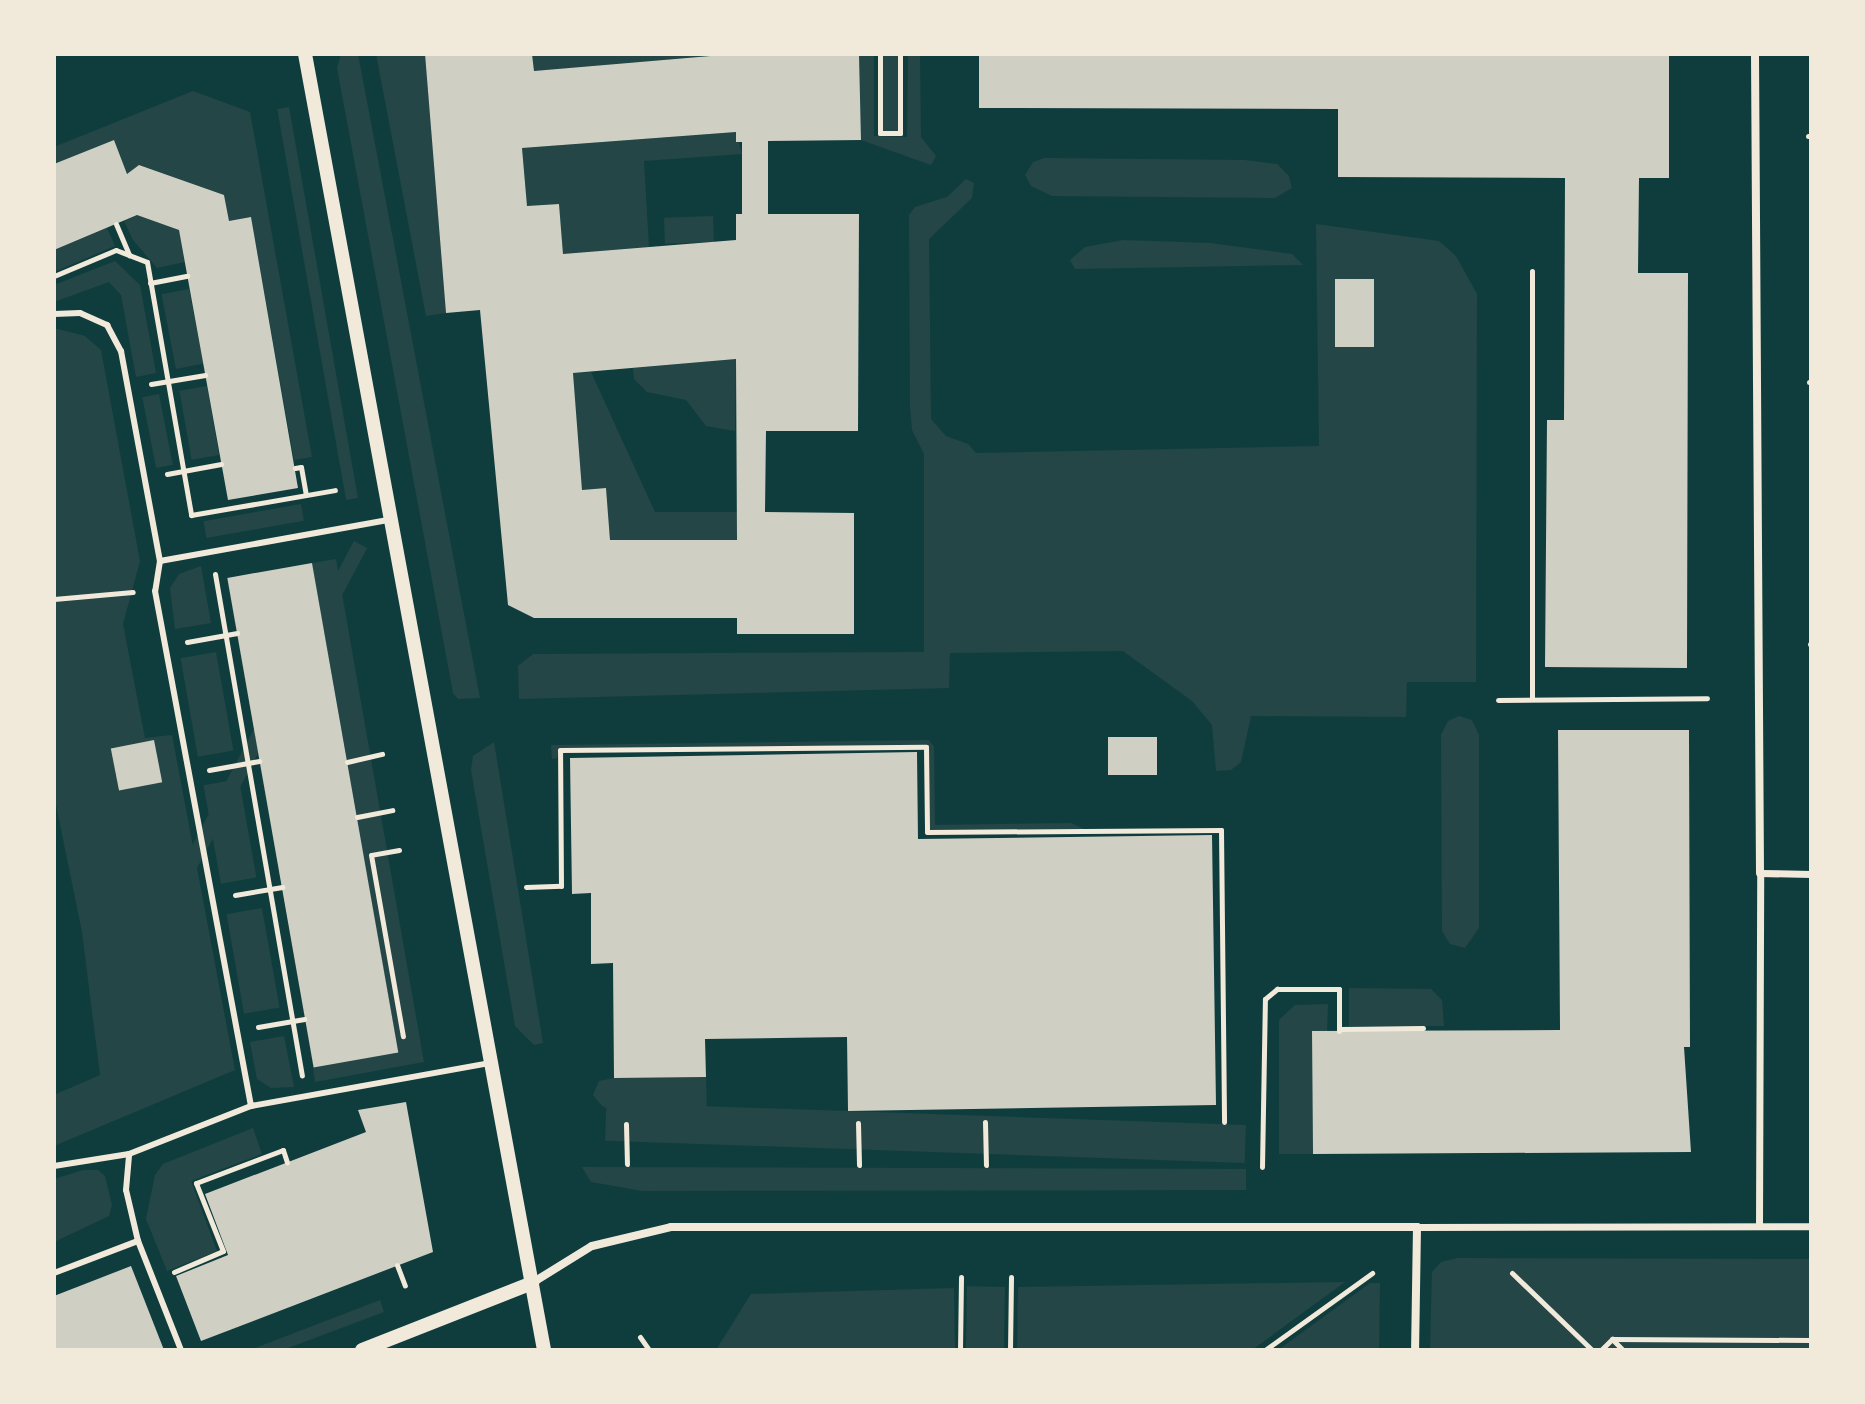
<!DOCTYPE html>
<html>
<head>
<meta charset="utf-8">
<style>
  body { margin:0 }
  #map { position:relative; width:1865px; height:1404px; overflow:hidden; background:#0f3d3e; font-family:Raleway,sans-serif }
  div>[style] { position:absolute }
  .green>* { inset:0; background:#244646; transform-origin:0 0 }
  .building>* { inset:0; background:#cfcfc3; transform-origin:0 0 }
  .path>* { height:5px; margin:-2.5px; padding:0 2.5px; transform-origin:2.5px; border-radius:2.5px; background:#f1e9da }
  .service>* { height:6px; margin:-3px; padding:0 3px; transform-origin:3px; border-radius:3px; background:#f1e9da }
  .pedestrian>* { height:7px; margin:-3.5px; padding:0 3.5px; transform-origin:3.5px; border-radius:3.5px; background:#f1e9da }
  .minor>* { height:8px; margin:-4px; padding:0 4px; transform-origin:4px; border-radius:4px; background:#f1e9da }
  .tertiary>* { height:14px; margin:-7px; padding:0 7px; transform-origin:7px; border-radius:7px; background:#f1e9da }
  span { translate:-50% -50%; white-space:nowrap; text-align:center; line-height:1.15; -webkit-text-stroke:7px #f1e9da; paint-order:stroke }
  .frame { position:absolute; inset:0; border:56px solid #f1e9da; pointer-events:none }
</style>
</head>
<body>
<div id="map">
  <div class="green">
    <i style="clip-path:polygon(341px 54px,358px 54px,480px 698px,458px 699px,453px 693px,337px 68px)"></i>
    <i style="clip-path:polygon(376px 54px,425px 54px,446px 313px,426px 316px)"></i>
    <i style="clip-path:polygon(532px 54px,734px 54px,534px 71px)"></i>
    <i style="clip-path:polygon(859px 54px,874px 54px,874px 136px,907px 137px,908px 54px,920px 54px,921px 137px,936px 156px,931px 165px,861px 140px)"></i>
    <i style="left:881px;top:54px;width:18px;height:79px"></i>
    <i style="clip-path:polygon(193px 91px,250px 112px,312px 457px,294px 460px,251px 218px,229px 221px,224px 195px,140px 165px,127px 174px,114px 140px,54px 164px,54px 147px)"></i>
    <i style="left:289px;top:107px;width:397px;height:12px;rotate:80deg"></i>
    <i style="clip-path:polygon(736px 132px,742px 154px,644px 161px,649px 247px,563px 254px,559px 204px,527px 206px,522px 148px)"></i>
    <i style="clip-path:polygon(1044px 158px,1245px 160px,1277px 164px,1289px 176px,1292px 188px,1275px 198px,1052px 196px,1031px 186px,1025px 175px,1033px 162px)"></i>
    <i style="clip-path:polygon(966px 179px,974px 183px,972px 198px,929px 239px,931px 419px,946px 436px,968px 444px,976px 453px,1319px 446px,1316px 224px,1439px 241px,1456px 256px,1477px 294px,1476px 682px,1407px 682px,1406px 717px,1251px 716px,1241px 762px,1231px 770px,1216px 771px,1212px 725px,1192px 701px,1123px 651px,950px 653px,949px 688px,519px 699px,518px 666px,533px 654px,924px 652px,924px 454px,912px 430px,910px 406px,909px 215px,915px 207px,947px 197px)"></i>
    <i style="clip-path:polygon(137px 215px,179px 230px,185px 262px,157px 268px,133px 240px,124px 221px)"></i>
    <i style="left:713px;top:216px;width:26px;height:49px;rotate:88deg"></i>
    <i style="clip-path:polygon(107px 228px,115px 246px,54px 272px,54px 250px)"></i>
    <i style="clip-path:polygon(1123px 240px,1210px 243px,1292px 254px,1303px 265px,1075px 269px,1070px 260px,1085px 247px)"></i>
    <i style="clip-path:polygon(115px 261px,140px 285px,156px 373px,136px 377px,121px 295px,109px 282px,54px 302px,54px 285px)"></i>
    <i style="left:189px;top:289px;width:76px;height:28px;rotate:79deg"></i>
    <i style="clip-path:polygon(54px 328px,85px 336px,101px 350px,140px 561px,123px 624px,145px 738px,172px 735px,235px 1070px,54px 1146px,54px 1095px,100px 1075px,82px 932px,54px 795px)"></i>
    <i style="clip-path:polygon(736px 359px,735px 431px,706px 426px,686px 400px,647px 392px,634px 379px,633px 368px)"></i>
    <i style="clip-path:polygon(591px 372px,655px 512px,739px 512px,737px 540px,610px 540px,606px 488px,582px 490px,573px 373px)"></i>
    <i style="left:207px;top:386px;width:70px;height:28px;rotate:80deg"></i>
    <i style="left:159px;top:394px;width:72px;height:17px;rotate:79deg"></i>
    <i style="left:301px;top:504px;width:17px;height:99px;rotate:80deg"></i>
    <i style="left:354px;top:541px;width:15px;height:526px;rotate:28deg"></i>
    <i style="clip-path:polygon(336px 559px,424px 1062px,315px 1082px,313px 1068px,398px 1052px,312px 563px)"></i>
    <i style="clip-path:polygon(201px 566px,211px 623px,175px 629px,170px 588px,179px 574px)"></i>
    <i style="left:216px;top:652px;width:100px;height:36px;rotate:80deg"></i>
    <i style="clip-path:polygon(1459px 716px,1472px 720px,1479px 735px,1479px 928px,1465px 948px,1450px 944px,1442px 931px,1441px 735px,1448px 721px)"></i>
    <i style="clip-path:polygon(929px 740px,934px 747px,935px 825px,1071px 823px,1084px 829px,929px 831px,927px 746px,559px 749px,557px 758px,552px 759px,551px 745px)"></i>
    <i style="clip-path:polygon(494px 742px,543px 1043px,534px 1045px,515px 1026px,471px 770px,473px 756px)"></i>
    <i style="left:239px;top:779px;width:100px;height:36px;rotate:80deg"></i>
    <i style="left:262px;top:908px;width:101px;height:36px;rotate:80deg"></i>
    <i style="clip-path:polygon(1349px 988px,1431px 989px,1442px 1000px,1444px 1026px,1349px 1026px)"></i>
    <i style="clip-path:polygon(1328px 1004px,1327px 1031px,1312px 1031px,1313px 1154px,1279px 1154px,1279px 1020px,1295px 1005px)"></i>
    <i style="clip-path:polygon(284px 1036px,294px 1087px,271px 1088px,257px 1079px,250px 1042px)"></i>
    <i style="clip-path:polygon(706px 1077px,707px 1116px,621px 1115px,602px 1106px,593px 1095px,599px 1081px,614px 1078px)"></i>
    <i style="left:1246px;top:1125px;width:38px;height:640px;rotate:92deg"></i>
    <i style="clip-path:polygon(253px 1128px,262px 1154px,191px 1181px,217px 1251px,167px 1271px,146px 1219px,155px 1175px,163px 1164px)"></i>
    <i style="clip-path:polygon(582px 1167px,1246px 1169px,1246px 1190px,642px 1191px,591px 1182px)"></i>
    <i style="clip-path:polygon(83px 1170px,98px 1170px,105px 1176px,112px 1205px,109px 1216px,54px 1242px,54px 1179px)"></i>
    <i style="clip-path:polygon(1458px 1258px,1811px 1259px,1811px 1350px,1430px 1350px,1432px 1272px,1441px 1262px)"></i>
    <i style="clip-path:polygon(1345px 1282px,1252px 1350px,1017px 1350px,1018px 1287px)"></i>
    <i style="clip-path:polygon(1370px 1283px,1380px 1283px,1379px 1350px,1278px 1350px)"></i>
    <i style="left:1005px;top:1287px;width:63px;height:38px;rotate:91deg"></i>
    <i style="clip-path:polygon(954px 1288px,955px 1350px,716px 1350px,751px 1294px)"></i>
    <i style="clip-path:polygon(380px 1300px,384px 1312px,283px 1350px,250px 1350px)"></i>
  </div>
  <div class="building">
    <i style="clip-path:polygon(evenodd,425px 54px,532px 54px,534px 71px,734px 54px,859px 54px,861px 140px,768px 141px,768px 214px,859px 214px,858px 431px,766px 431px,765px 512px,854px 513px,854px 634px,737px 634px,737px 618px,534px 618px,508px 605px,480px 310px,446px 313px,425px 54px,736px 132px,736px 142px,742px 142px,742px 214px,736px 214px,736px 240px,563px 254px,559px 204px,527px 206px,522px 148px,736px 132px,425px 54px,736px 359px,737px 540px,610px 540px,606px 488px,582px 490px,573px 373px,736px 359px)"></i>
    <i style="clip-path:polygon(979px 54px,1669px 54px,1669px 178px,1639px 178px,1638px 273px,1688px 273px,1687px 668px,1545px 667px,1547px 420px,1564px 420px,1565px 178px,1338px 177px,1338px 109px,979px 108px)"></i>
    <i style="clip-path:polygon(114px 140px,127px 174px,139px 165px,224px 195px,229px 221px,251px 217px,298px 488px,228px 500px,179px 230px,137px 215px,54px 250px,54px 164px)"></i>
    <i style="left:1335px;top:279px;width:39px;height:68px"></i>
    <i style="left:312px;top:563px;width:497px;height:86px;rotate:80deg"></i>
    <i style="clip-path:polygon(1558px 730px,1689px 730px,1690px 1047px,1684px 1047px,1691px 1152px,1313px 1154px,1312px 1031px,1560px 1030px)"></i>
    <i style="left:1108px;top:737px;width:49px;height:38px"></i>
    <i style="left:154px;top:740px;width:43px;height:44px;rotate:79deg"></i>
    <i style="clip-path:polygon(917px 752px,918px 839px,1212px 835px,1216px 1105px,848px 1111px,847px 1037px,705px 1039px,706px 1077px,614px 1078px,613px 963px,591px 964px,591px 893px,572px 894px,570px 758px)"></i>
    <i style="clip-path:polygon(406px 1102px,433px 1252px,201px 1341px,176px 1276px,228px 1255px,205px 1194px,366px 1132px,358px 1110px)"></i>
    <i style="clip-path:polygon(131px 1266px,164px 1350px,54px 1350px,54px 1296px)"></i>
  </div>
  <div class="path">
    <i style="left:880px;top:54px;width:79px;rotate:90deg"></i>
    <i style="left:880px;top:133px;width:20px"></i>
    <i style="left:900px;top:133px;width:79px;rotate:-90deg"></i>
    <i style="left:1808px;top:136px;width:3px"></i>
    <i style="left:116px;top:224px;width:34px;rotate:67deg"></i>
    <i style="left:54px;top:276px;width:67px;rotate:-22.8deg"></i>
    <i style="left:116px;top:250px;width:33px;rotate:21deg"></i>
    <i style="left:147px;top:262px;width:257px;rotate:80.1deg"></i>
    <i style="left:191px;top:515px;width:146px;rotate:-9.8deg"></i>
    <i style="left:150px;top:283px;width:38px;rotate:-11deg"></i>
    <i style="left:1809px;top:382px;width:2px"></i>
    <i style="left:151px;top:384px;width:55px;rotate:-9.5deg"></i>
    <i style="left:295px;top:468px;width:6px;rotate:-9deg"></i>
    <i style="left:301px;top:467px;width:28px;rotate:80deg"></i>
    <i style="left:167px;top:474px;width:55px;rotate:-10.5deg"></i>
    <i style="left:215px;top:574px;width:509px;rotate:80.17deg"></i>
    <i style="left:54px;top:599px;width:79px;rotate:-5.1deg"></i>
    <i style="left:187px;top:642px;width:51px;rotate:-10.2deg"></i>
    <i style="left:1810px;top:644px;width:1px"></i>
    <i style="left:1532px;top:699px;width:428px;rotate:-90deg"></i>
    <i style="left:1498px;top:700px;width:209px;rotate:-0.5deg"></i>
    <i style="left:347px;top:762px;width:36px;rotate:-13deg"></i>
    <i style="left:209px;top:770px;width:51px;rotate:-10.2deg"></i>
    <i style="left:357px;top:817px;width:36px;rotate:-11deg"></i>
    <i style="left:399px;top:850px;width:28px;rotate:170deg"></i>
    <i style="left:371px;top:855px;width:184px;rotate:80deg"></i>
    <i style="left:526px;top:887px;width:35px;rotate:-2deg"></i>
    <i style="left:561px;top:886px;width:136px;rotate:-90.4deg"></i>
    <i style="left:560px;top:750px;width:366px;rotate:-0.5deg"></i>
    <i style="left:926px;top:747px;width:85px;rotate:89.3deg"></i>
    <i style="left:927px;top:832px;width:294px;rotate:-0.4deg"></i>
    <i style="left:1221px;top:830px;width:292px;rotate:89.4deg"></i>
    <i style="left:235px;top:895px;width:48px;rotate:-9.7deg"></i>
    <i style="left:258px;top:1027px;width:47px;rotate:-9.9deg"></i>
    <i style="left:1340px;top:1029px;width:83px;rotate:-0.7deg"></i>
    <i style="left:985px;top:1122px;width:43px;rotate:88.7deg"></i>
    <i style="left:858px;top:1123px;width:42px;rotate:88.6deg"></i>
    <i style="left:626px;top:1124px;width:40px;rotate:88.6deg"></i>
    <i style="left:1262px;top:1167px;width:168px;rotate:-89deg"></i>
    <i style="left:1265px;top:999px;width:16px;rotate:-40deg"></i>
    <i style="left:1277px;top:989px;width:62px"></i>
    <i style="left:1339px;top:989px;width:42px;rotate:90deg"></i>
    <i style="left:397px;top:1265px;width:22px;rotate:69deg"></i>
    <i style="left:174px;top:1272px;width:53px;rotate:-23.2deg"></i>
    <i style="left:223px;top:1251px;width:73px;rotate:-111.7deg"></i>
    <i style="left:196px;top:1183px;width:93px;rotate:-20.8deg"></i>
    <i style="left:283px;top:1150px;width:13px;rotate:72deg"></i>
    <i style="left:1512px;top:1273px;width:111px;rotate:43.9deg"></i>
    <i style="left:640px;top:1337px;width:16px;rotate:55deg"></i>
    <i style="left:1613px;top:1340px;width:14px;rotate:45deg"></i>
    <i style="left:960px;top:1350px;width:73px;rotate:-89.2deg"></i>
    <i style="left:1010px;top:1350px;width:73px;rotate:-89.2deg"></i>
    <i style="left:1265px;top:1350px;width:132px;rotate:-35.7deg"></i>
    <i style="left:1601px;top:1350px;width:16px;rotate:-45deg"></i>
    <i style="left:1612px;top:1339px;width:199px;rotate:0.3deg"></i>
  </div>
  <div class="service">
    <i style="left:54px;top:314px;width:26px;rotate:-2deg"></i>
    <i style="left:80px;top:313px;width:30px;rotate:24deg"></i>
    <i style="left:107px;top:325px;width:30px;rotate:62deg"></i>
    <i style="left:121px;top:351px;width:214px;rotate:79.5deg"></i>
    <i style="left:160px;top:561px;width:30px;rotate:99deg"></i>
    <i style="left:155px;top:591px;width:524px;rotate:79.44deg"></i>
    <i style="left:160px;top:561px;width:233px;rotate:-10.2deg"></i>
    <i style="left:54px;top:1166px;width:76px;rotate:-9.1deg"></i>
    <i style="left:54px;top:1273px;width:90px;rotate:-20.9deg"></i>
    <i style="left:181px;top:1350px;width:117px;rotate:-111.5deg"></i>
    <i style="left:138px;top:1241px;width:52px;rotate:-103.2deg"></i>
    <i style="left:126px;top:1190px;width:36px;rotate:-85deg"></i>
    <i style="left:129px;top:1154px;width:131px;rotate:-21.5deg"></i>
    <i style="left:251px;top:1106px;width:242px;rotate:-10.2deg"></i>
  </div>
  <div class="pedestrian">
    <i style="left:1759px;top:1226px;width:353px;rotate:-89.8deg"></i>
    <i style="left:1760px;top:873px;width:51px;rotate:1.1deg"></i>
    <i style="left:1417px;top:1227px;width:394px;rotate:-0.1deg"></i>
  </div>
  <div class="minor">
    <i style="left:1755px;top:54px;width:819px;rotate:89.65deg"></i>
    <i style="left:532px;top:1283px;width:70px;rotate:-31.7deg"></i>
    <i style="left:592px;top:1246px;width:81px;rotate:-13.5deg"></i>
    <i style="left:671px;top:1227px;width:746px"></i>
    <i style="left:1417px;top:1227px;width:123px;rotate:90.9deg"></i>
  </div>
  <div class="tertiary">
    <i style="left:305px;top:54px;width:1318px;rotate:79.55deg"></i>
    <i style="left:362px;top:1350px;width:183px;rotate:-21.5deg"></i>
  </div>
  <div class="frame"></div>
</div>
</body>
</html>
